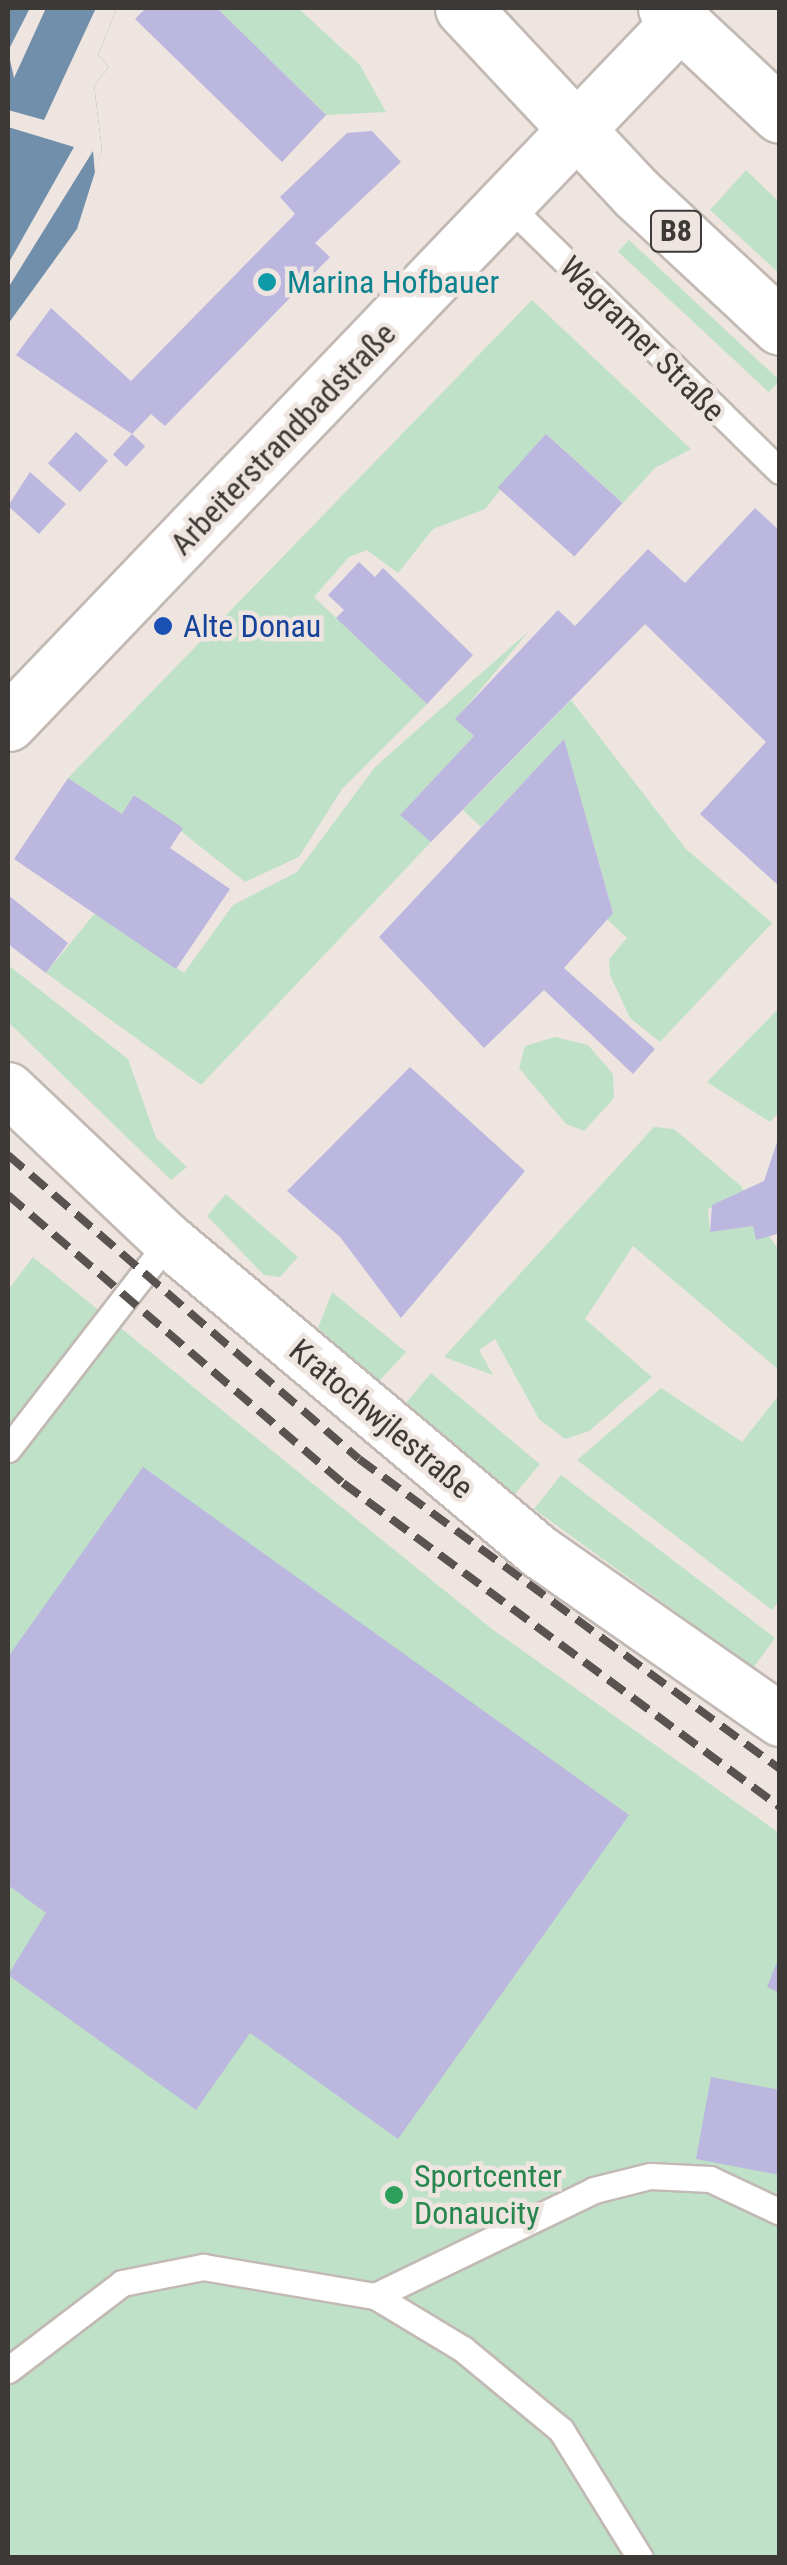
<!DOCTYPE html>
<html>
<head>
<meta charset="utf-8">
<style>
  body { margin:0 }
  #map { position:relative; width:787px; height:2565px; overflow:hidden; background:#eee5e0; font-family:"Roboto Condensed",sans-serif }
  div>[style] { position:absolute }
  .green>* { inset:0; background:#bfe1c8; transform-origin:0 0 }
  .water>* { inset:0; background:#718fab }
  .pier>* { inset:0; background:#eee5e0 }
  .building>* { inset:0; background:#bbb7de; transform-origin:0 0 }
  .roads { filter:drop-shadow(2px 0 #c2b9b4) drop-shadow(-2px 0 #c2b9b4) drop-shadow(0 2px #c2b9b4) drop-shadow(0 -2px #c2b9b4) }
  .service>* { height:25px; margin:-12.5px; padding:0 12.5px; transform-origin:12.5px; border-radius:12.5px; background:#fff }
  .minor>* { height:52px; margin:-26px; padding:0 26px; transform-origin:26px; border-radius:26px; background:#fff }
  .secondary>* { height:55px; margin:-27.5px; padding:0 27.5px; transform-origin:27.5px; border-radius:27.5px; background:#fff }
  .primary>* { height:55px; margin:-27.5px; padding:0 27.5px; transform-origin:27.5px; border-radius:27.5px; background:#fff }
  .rail>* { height:8px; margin-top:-4px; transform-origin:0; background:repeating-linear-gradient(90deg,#585350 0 20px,transparent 0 30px) }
  .dots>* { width:28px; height:28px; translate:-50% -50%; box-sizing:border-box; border:5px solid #eee5e0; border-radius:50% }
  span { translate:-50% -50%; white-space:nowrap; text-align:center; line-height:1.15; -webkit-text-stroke:9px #eee5e0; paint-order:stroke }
  .shield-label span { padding:2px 8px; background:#eee5e0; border:2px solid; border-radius:8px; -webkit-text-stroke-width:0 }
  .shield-label { font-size:30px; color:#3d3937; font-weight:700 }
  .culture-label { font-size:32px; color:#0d838f }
  .left { translate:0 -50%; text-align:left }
  .street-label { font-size:32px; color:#3d3937 }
  .transit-label { font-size:32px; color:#164399 }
  .leisure-label { font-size:32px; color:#27864d }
  .frame { position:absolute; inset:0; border:10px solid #3d3937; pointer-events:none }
</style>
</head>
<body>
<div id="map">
  <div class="green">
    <i style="clip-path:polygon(217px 8px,298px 8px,360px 65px,386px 112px,326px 115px)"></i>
    <i style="clip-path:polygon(746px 170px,779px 202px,779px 273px,710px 210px)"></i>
    <i style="left:629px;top:240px;width:206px;height:16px;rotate:43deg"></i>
    <i style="clip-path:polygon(532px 300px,691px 449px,655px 468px,623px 503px,546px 434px,485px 509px,433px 529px,398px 573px,367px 550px,349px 557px,314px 597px,427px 704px,342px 789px,299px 857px,245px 882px,135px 795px,122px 814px,68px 778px)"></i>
    <i style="clip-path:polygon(529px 631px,456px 719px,474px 736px,401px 814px,431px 842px,201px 1085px,46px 973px,95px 913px,184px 973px,233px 905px,297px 872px,375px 767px)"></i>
    <i style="clip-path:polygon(571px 700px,686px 849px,772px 923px,660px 1042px,630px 1018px,610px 975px,609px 959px,627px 938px,607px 919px,613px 913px,564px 740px,481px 827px,463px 810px)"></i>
    <i style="clip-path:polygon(8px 965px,128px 1059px,156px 1138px,187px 1167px,171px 1180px,8px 1022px)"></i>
    <i style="clip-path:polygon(779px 1008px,779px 1112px,770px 1122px,707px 1082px)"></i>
    <i style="clip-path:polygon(555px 1037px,588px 1045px,613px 1074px,614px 1098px,584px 1131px,566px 1124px,519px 1068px,525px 1046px)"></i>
    <i style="clip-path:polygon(654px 1127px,674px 1129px,742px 1187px,745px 1197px,708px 1209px,710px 1232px,753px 1226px,756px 1239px,769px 1236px,779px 1250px,779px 1370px,633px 1246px,585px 1319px,652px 1377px,589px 1431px,565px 1439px,539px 1419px,495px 1339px,479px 1350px,493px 1375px,444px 1357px)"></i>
    <i style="clip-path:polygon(226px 1194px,298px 1257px,280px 1277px,264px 1275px,207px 1216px)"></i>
    <i style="clip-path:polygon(33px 1257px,492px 1629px,779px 1833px,779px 2557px,8px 2557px,8px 1290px)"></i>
    <i style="clip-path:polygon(332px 1292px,406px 1352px,379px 1381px,318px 1328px)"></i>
    <i style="left:431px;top:1373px;width:142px;height:42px;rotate:40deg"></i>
    <i style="clip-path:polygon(661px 1388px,742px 1442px,779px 1395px,780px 1600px,772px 1610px,577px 1460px)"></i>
    <i style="clip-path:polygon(561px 1475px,775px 1638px,753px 1668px,534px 1509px)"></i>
  </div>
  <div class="water">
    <i style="clip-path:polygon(8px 8px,117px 8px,98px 55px,109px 67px,94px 85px,102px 150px,77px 229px,8px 324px)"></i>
  </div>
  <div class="pier">
    <i style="clip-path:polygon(30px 8px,46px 8px,14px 78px,8px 51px)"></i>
    <i style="clip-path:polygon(96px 8px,117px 8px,98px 55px,109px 67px,94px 85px,102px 150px,95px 174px,93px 151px,8px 288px,8px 264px,74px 147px,8px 127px,8px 110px,44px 120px)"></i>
  </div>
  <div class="building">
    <i style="clip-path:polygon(146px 8px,217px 8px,326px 115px,282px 162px,135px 19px)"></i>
    <i style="clip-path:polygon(372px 131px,401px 162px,315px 243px,330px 257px,165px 426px,151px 414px,132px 434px,16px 355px,51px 308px,131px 381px,295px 214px,280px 197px,347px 133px)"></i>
    <i style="left:76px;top:432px;width:43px;height:42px;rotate:42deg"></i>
    <i style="left:132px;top:434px;width:18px;height:28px;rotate:43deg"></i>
    <i style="left:546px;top:434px;width:103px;height:72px;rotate:42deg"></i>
    <i style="clip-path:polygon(30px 472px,66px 504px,39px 534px,8px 506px)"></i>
    <i style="clip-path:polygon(755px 508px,780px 531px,780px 887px,700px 814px,766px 742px,645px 624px,431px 842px,400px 815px,474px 736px,455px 719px,558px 610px,575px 626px,648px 549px,685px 583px)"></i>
    <i style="clip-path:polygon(359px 562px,375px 577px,383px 568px,473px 655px,427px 704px,336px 618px,344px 610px,328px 595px)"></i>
    <i style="clip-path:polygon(564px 739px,613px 913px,564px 968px,655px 1049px,633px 1074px,544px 990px,484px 1048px,379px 937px)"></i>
    <i style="clip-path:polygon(68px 778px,122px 814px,134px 795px,183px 828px,170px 848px,230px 889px,176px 969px,14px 859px)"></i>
    <i style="clip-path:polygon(8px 895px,68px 943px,46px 973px,8px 944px)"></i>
    <i style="clip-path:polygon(410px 1067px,525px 1171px,401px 1318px,340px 1237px,287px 1191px)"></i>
    <i style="clip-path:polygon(780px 1133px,780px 1233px,756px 1240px,753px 1226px,710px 1232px,712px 1205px,764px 1181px)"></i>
    <i style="clip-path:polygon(143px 1467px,629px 1815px,398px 2139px,250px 2033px,196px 2110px,8px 1975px,46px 1913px,8px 1885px,8px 1657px)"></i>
    <i style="clip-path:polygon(779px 1957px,780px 1957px,780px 1993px,767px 1987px)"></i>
    <i style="clip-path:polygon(711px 2077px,780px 2090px,780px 2175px,696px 2159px)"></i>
  </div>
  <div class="roads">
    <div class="service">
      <i style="left:508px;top:205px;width:380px;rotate:44.4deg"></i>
      <i style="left:8px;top:1449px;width:263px;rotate:-52.3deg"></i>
      <i style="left:375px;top:2296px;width:243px;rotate:-25.8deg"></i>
      <i style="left:594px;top:2190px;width:58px;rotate:-14deg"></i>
      <i style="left:650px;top:2176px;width:60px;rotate:2.9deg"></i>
      <i style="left:710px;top:2179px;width:77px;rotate:25.2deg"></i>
      <i style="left:8px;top:2370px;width:143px;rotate:-37.3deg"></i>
      <i style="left:122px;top:2283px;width:83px;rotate:-11.2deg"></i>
      <i style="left:203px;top:2267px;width:174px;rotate:9.6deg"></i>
      <i style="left:375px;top:2296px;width:103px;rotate:31.1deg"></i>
      <i style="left:463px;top:2349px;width:127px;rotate:39.6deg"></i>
      <i style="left:561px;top:2430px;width:150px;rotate:58.3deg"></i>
    </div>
    <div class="minor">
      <i style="left:8px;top:1089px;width:221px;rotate:43.4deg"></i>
      <i style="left:169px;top:1241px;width:486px;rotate:40deg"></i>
      <i style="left:541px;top:1553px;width:292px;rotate:34.9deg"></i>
    </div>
    <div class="secondary">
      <i style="left:8px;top:723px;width:972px;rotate:-46.25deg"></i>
    </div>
    <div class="primary">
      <i style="left:463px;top:8px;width:255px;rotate:46.9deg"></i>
      <i style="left:637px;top:194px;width:195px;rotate:42.9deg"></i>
      <i style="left:666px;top:8px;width:156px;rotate:43.2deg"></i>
    </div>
  </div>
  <div class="rail">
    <i style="left:8px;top:1155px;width:464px;rotate:40.9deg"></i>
    <i style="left:359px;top:1459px;width:523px;rotate:36.37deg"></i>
    <i style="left:8px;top:1195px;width:442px;rotate:40.7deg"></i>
    <i style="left:343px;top:1483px;width:544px;rotate:36.55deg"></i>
  </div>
  <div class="dots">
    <i style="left:267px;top:282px;background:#0f9aa8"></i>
    <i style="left:163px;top:626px;background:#1a4fb4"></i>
    <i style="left:394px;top:2195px;background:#2e9e5b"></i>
  </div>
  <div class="shield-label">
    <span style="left:676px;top:231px">B8</span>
  </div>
  <div class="culture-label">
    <span class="left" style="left:287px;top:282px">Marina Hofbauer</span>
  </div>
  <div class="street-label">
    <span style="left:642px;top:339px;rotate:45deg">Wagramer Straße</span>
    <span style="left:283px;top:439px;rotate:-46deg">Arbeiterstrandbadstraße</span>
    <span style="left:381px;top:1419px;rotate:40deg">Kratochwjlestraße</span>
  </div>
  <div class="transit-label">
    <span class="left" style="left:183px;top:626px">Alte Donau</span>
  </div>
  <div class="leisure-label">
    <span class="left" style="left:414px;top:2195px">Sportcenter<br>Donaucity</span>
  </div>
  <div class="frame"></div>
</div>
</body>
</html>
